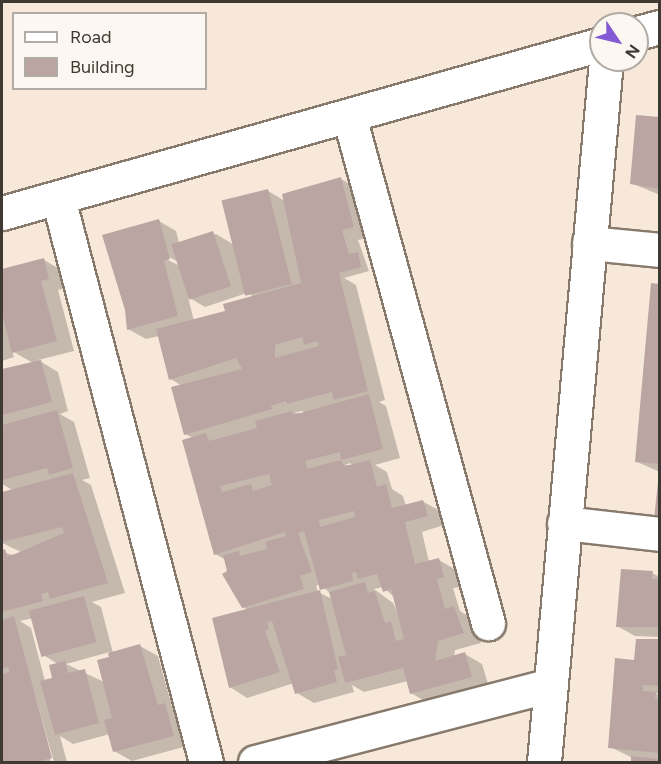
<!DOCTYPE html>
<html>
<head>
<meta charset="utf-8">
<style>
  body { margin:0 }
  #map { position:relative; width:661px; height:764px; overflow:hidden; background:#f7e8da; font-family:Figtree,sans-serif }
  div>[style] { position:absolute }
  .shadow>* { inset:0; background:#0003 }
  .building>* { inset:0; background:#bba5a3; transform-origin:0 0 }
  .roads { filter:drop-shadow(2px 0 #877a6d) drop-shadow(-2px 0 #877a6d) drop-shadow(0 2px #877a6d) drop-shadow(0 -2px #877a6d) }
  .minor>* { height:33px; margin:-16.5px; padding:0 16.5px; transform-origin:16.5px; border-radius:16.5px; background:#fff }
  span { translate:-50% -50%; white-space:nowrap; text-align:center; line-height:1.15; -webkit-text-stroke:4.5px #fdf7f1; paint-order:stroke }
  .frame { position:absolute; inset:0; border:3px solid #3f3933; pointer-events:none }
  .legend { position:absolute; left:12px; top:12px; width:195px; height:78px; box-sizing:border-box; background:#fdf7f1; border:2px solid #b1aba5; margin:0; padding:8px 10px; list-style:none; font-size:18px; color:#3f3933 }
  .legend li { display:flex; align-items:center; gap:12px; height:30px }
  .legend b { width:30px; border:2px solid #b1aba5 }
  .north { position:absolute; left:589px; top:12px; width:60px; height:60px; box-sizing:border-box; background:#fdf7f1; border:2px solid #b1aba5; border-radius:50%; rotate:125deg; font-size:16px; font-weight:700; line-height:24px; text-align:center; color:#3f3933 }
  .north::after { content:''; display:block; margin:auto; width:21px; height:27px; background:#835ad4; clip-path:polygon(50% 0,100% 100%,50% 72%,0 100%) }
</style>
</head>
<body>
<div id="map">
  <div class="shadow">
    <i style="clip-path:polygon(660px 118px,660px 195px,631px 183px)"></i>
    <i style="clip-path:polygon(evenodd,341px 179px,359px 189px,371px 237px,358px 240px,369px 271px,344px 278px,356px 285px,385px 400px,379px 402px,386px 406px,400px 458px,375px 465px,387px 472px,392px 489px,403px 496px,406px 506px,422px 501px,440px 511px,444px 525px,422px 532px,429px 562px,439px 560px,456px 570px,461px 587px,453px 588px,460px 611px,471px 618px,481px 643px,455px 650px,454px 657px,465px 654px,482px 664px,489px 687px,428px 703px,411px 693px,408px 681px,364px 692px,352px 685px,354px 692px,314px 703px,297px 693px,294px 683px,247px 698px,230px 687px,248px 610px,243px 607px,226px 560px,215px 554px,193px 438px,185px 434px,182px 386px,171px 379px,159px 336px,146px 339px,128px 329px,159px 221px,176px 231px,179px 243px,216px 234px,236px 246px,268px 191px,285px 201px,341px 179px,164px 254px,178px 262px,178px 265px,162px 257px,164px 254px,341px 179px,247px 293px,255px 297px,227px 312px,194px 321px,188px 297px,205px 307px,247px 293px,341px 179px,302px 411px,306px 413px,294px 413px,302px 411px,341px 179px,350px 463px,354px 466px,345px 465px,350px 463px,341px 179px,320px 584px,331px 594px,332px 599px,318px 592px,316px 586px,320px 584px,341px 179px,383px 587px,394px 597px,400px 617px,393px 603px,374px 589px,383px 587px)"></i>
    <i style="clip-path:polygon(evenodd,44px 260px,61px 270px,66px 288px,58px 290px,74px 351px,38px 360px,58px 372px,68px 411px,60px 414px,74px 422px,90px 478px,82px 480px,91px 485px,125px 593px,92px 602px,101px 607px,113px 653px,140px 646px,158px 656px,173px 710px,183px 715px,191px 745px,132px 761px,114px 751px,110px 734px,73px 744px,60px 736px,67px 762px,54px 762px,16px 629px,51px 762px,2px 762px,2px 551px,14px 556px,23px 553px,2px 543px,2px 494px,14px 491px,2px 484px,2px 371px,33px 363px,12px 351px,14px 357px,2px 361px,2px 270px,44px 260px,33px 618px,43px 655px,58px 664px,54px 679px,45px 681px,31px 628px,20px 621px,33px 618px,44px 260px,110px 652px,104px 682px,66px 664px,110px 652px)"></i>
    <i style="clip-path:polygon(660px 285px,660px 472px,637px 462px)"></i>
    <i style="clip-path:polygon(652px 573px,660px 577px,660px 637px,635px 636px,617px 626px)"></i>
    <i style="clip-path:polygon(660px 641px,660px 694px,655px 693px,660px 696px,660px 762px,632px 762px,633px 758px,610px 747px,635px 662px)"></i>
  </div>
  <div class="building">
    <i style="clip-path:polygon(636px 115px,660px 117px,660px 189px,630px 184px)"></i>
    <i style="clip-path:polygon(evenodd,341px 177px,354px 227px,342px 230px,349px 254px,358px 252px,361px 267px,339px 273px,368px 391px,334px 400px,332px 392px,287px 404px,286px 401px,271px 406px,272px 409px,184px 435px,171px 387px,242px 369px,236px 358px,169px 380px,156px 329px,225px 311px,223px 304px,301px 283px,282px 194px,341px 177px,302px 337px,304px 345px,318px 341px,319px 346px,275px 358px,275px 345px,302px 337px)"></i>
    <i style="left:268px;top:189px;width:98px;height:48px;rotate:76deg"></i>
    <i style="clip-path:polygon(159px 219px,170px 259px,164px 261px,178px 316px,127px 330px,125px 310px,102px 235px)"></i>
    <i style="left:213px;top:231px;width:58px;height:44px;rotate:72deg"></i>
    <i style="clip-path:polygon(44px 258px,49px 279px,41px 281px,57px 341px,12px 353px,2px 313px,2px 269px)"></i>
    <i style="clip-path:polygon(651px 283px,660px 284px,660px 464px,635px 462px)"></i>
    <i style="clip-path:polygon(41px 360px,52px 402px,2px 415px,2px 369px)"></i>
    <i style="clip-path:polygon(evenodd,369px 394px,383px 449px,341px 460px,340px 452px,305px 461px,308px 469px,340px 460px,345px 466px,370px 460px,377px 487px,386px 484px,392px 508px,423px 500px,428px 516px,405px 522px,415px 564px,439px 558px,444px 577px,437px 579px,445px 609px,454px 606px,464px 633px,438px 641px,435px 661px,465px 652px,472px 677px,410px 694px,403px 668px,345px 683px,338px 657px,346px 655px,329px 592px,365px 582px,368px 593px,375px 591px,385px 623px,391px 621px,396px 641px,404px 639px,391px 589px,383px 592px,377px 574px,358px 579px,356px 572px,352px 573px,353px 581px,320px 590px,304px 531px,298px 533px,312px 572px,300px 576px,304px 589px,242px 608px,222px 574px,227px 571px,223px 555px,239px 551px,240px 556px,267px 549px,265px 542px,286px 536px,285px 532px,214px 555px,182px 440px,206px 433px,209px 441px,257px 428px,255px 421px,292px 411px,293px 415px,369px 394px,269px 474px,272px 485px,253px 491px,251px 484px,222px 492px,220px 486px,269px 474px,369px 394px,354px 511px,355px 517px,320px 527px,319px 520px,354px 511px)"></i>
    <i style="clip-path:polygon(57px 410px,73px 468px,49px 475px,47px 468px,2px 480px,2px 425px)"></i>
    <i style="clip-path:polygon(73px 473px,108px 583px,50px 599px,48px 592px,41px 594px,43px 601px,2px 612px,2px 550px,5px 549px,7px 556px,15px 554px,64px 533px,62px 527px,2px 542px,2px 492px)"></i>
    <i style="clip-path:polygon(658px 482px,660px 482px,660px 524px,654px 519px)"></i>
    <i style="clip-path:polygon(621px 569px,653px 571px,652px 579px,660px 579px,660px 627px,616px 627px)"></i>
    <i style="clip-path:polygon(320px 590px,338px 669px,334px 670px,337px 682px,295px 694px,272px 621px,267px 622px,269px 629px,265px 631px,280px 672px,229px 688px,212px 618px)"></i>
    <i style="left:84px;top:596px;width:48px;height:57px;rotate:75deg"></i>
    <i style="clip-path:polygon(14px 616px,52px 758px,36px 762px,2px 762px,2px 674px,10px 672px,8px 667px,2px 669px,2px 620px)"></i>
    <i style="clip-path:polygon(636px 639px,660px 639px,660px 686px,643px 685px,643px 691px,656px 692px,655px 699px,660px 699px,660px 753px,608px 748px,615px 658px,634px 660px)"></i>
    <i style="clip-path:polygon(140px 644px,158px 705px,165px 703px,174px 736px,113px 752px,104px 720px,112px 718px,97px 660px,109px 657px,108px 653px)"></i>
    <i style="clip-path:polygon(65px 661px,68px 673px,85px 669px,99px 723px,55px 735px,40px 681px,52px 678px,49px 665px)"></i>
    <i style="clip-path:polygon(631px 756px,660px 759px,660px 762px,631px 762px)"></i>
  </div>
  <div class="roads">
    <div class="minor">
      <i style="left:637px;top:33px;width:24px;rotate:-15deg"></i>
      <i style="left:349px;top:116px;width:526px;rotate:74.67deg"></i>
      <i style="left:58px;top:198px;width:583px;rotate:75.3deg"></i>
      <i style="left:2px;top:213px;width:622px;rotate:-15.76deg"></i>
      <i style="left:589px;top:243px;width:71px;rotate:5.6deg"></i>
      <i style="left:564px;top:523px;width:97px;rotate:6.5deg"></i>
      <i style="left:255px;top:762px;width:305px;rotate:-14.6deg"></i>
      <i style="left:544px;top:762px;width:705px;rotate:-84.95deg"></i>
    </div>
  </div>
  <div class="frame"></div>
  <ul class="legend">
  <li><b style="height:8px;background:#fff"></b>Road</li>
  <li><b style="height:16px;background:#bba5a3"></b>Building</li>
  </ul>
  <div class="north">N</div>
</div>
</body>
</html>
